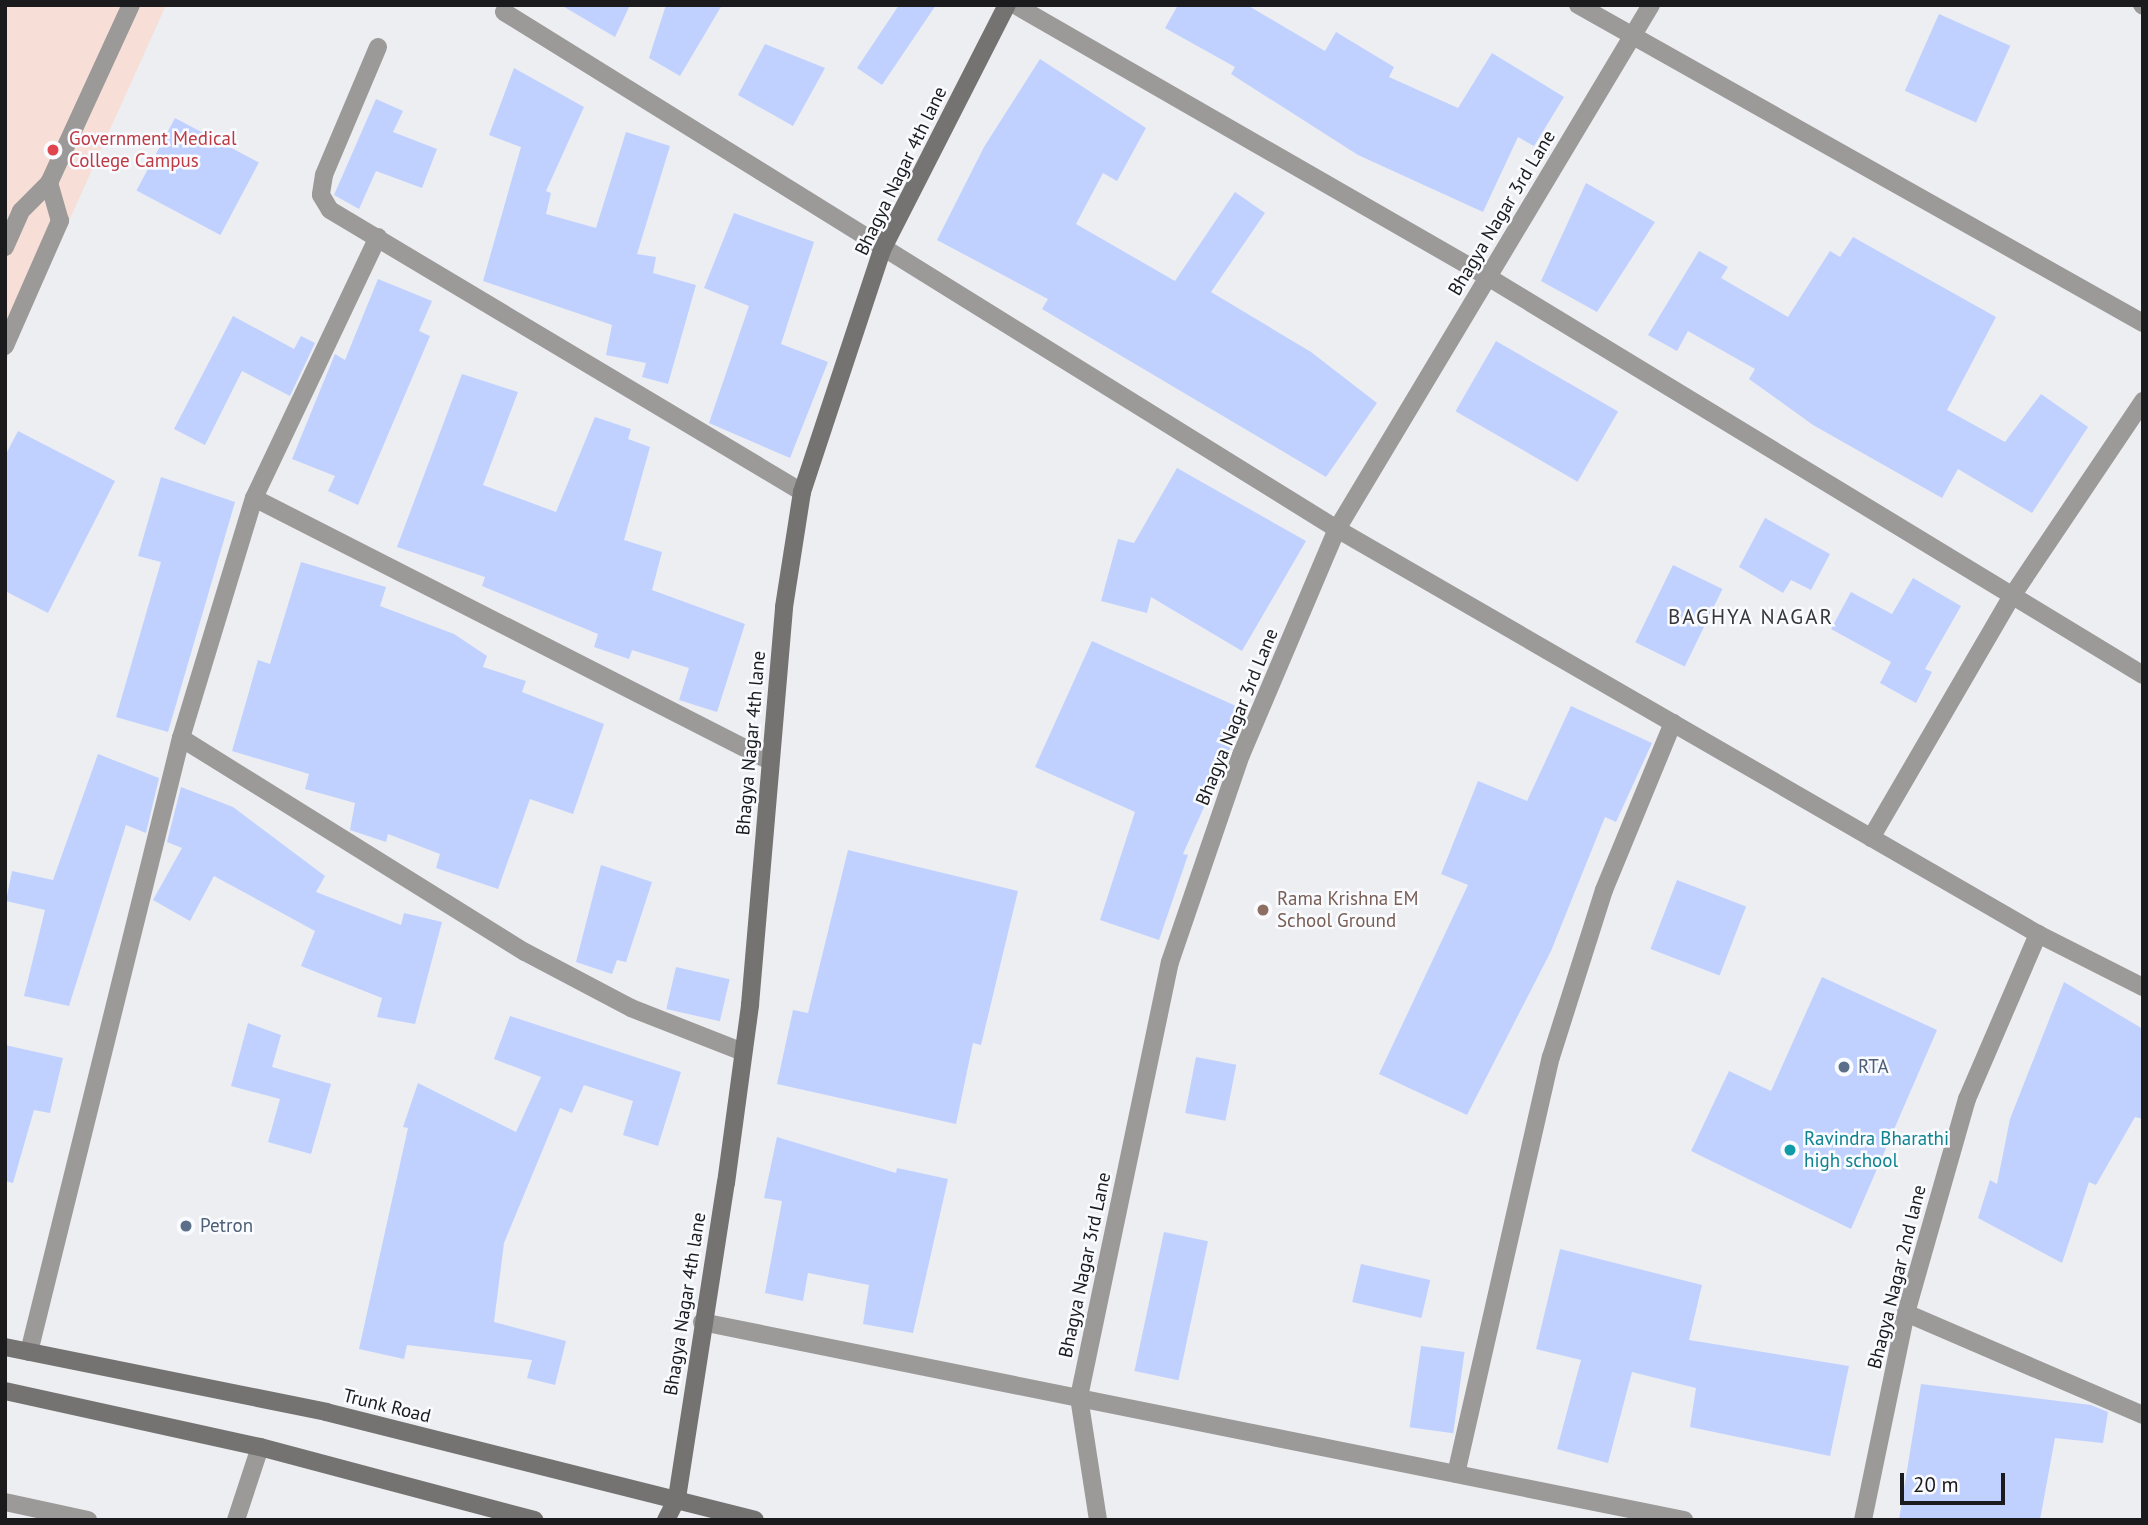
<!DOCTYPE html>
<html>
<head>
<meta charset="utf-8">
<style>
  body { margin:0 }
  #map { position:relative; width:2148px; height:1525px; overflow:hidden; background:#eceef2; font-family:"PT Sans",sans-serif }
  div>[style] { position:absolute }
  .medical>* { inset:0; background:#f7ded6 }
  .building>* { inset:0; background:#c1d1ff; transform-origin:0 0 }
  .street>* { height:18px; margin:-9px; padding:0 9px; transform-origin:9px; border-radius:9px; background:#9c9a99 }
  .secondary>* { height:18px; margin:-9px; padding:0 9px; transform-origin:9px; border-radius:9px; background:#757371 }
  .dots>* { width:19px; height:19px; translate:-50% -50%; box-sizing:border-box; border:4px solid #f9fbff; border-radius:50% }
  span { translate:-50% -50%; white-space:nowrap; text-align:center; line-height:1.15; -webkit-text-stroke:5px #f9fbff; paint-order:stroke }
  .health-label { font-size:19px; color:#be3a42 }
  .left { translate:0 -50%; text-align:left }
  .street-label { font-size:19px; color:#1b1b1d }
  .education-label { font-size:19px; color:#785e54 }
  .service-label { font-size:19px; color:#4e5e75 }
  .culture-label { font-size:19px; color:#0d838f }
  .neighbourhood-label { font-size:21px; color:#36373b; letter-spacing:2px }
  .frame { position:absolute; inset:0; border:7px solid #1b1b1d; pointer-events:none }
  .scale { position:absolute; left:1900px; top:1473px; width:105px; height:32px; box-sizing:border-box; border:4px solid #1b1b1d; border-top:0; padding-left:9px; font-size:21px; line-height:24px; white-space:nowrap; color:#1b1b1d; -webkit-text-stroke:5px #f9fbff; paint-order:stroke }
</style>
</head>
<body>
<div id="map">
  <div class="medical">
    <i style="clip-path:polygon(5px 5px,166px 5px,5px 363px)"></i>
  </div>
  <div class="building">
    <i style="clip-path:polygon(561px 5px,630px 5px,615px 37px)"></i>
    <i style="clip-path:polygon(666px 5px,722px 5px,680px 76px,649px 58px)"></i>
    <i style="clip-path:polygon(899px 5px,936px 5px,882px 85px,857px 68px)"></i>
    <i style="clip-path:polygon(1178px 5px,1247px 5px,1325px 51px,1336px 32px,1394px 67px,1389px 77px,1458px 108px,1492px 53px,1564px 97px,1534px 146px,1518px 137px,1483px 212px,1358px 155px,1231px 74px,1235px 67px,1165px 28px)"></i>
    <i style="left:1939px;top:14px;width:78px;height:84px;rotate:24deg"></i>
    <i style="clip-path:polygon(765px 44px,825px 68px,793px 126px,738px 95px)"></i>
    <i style="clip-path:polygon(1040px 59px,1146px 128px,1117px 181px,1103px 173px,1076px 224px,1175px 281px,1235px 192px,1265px 213px,1211px 292px,1311px 352px,1377px 403px,1326px 477px,1042px 309px,1048px 299px,937px 240px,984px 147px)"></i>
    <i style="clip-path:polygon(514px 68px,584px 107px,546px 191px,551px 193px,546px 214px,596px 228px,626px 132px,670px 146px,637px 254px,656px 257px,653px 273px,696px 285px,668px 384px,642px 377px,646px 363px,606px 355px,612px 325px,483px 281px,521px 147px,489px 135px)"></i>
    <i style="clip-path:polygon(376px 99px,403px 111px,393px 132px,437px 149px,422px 188px,376px 171px,359px 209px,334px 195px)"></i>
    <i style="left:175px;top:118px;width:95px;height:82px;rotate:28deg"></i>
    <i style="clip-path:polygon(1586px 183px,1655px 222px,1597px 312px,1541px 281px)"></i>
    <i style="clip-path:polygon(734px 213px,814px 242px,781px 344px,828px 362px,790px 458px,709px 423px,749px 306px,704px 288px)"></i>
    <i style="clip-path:polygon(1853px 237px,1996px 317px,1947px 410px,2005px 442px,2041px 394px,2088px 427px,2032px 513px,1958px 469px,1942px 498px,1813px 425px,1749px 379px,1755px 369px,1688px 331px,1677px 351px,1648px 335px,1699px 251px,1728px 267px,1721px 278px,1788px 317px,1830px 251px,1840px 257px)"></i>
    <i style="clip-path:polygon(378px 279px,432px 301px,419px 331px,430px 336px,358px 505px,328px 491px,335px 476px,292px 459px,335px 354px,345px 360px)"></i>
    <i style="clip-path:polygon(233px 316px,294px 349px,301px 336px,315px 343px,290px 396px,242px 371px,205px 445px,174px 429px)"></i>
    <i style="left:1496px;top:341px;width:141px;height:81px;rotate:30deg"></i>
    <i style="clip-path:polygon(462px 374px,518px 392px,483px 485px,556px 512px,595px 417px,631px 429px,628px 439px,650px 447px,624px 540px,662px 552px,652px 590px,745px 624px,717px 712px,679px 700px,689px 668px,632px 650px,629px 659px,594px 647px,598px 634px,482px 586px,485px 577px,397px 547px)"></i>
    <i style="clip-path:polygon(18px 431px,115px 481px,48px 613px,5px 591px,5px 456px)"></i>
    <i style="clip-path:polygon(1177px 468px,1306px 541px,1242px 651px,1151px 597px,1147px 613px,1101px 601px,1118px 539px,1134px 543px)"></i>
    <i style="clip-path:polygon(161px 477px,235px 502px,168px 732px,116px 717px,161px 562px,138px 556px)"></i>
    <i style="clip-path:polygon(1765px 518px,1830px 554px,1811px 590px,1791px 580px,1783px 593px,1739px 567px)"></i>
    <i style="clip-path:polygon(301px 562px,386px 587px,380px 606px,454px 634px,487px 656px,483px 667px,526px 681px,522px 692px,604px 724px,573px 814px,530px 799px,498px 889px,436px 868px,440px 854px,388px 834px,386px 842px,350px 830px,355px 803px,305px 789px,309px 774px,232px 751px,258px 660px,270px 664px)"></i>
    <i style="left:1673px;top:565px;width:55px;height:86px;rotate:26deg"></i>
    <i style="clip-path:polygon(1913px 578px,1961px 606px,1925px 669px,1932px 672px,1916px 703px,1880px 683px,1891px 662px,1831px 629px,1851px 592px,1892px 614px)"></i>
    <i style="clip-path:polygon(1092px 641px,1247px 711px,1183px 854px,1188px 855px,1159px 940px,1100px 920px,1135px 812px,1035px 767px)"></i>
    <i style="clip-path:polygon(1571px 706px,1652px 743px,1616px 822px,1605px 817px,1551px 951px,1467px 1115px,1379px 1074px,1468px 885px,1441px 874px,1478px 781px,1527px 801px)"></i>
    <i style="clip-path:polygon(98px 754px,159px 778px,146px 833px,126px 825px,69px 1006px,24px 996px,45px 910px,6px 901px,12px 871px,53px 880px)"></i>
    <i style="clip-path:polygon(181px 787px,233px 807px,325px 876px,316px 892px,401px 925px,404px 913px,442px 922px,415px 1024px,377px 1017px,382px 998px,301px 966px,315px 931px,214px 876px,190px 921px,153px 900px,182px 848px,167px 842px)"></i>
    <i style="clip-path:polygon(848px 850px,1018px 891px,981px 1045px,973px 1043px,956px 1124px,777px 1084px,793px 1010px,808px 1013px)"></i>
    <i style="clip-path:polygon(601px 865px,652px 882px,626px 962px,617px 960px,612px 974px,576px 962px)"></i>
    <i style="left:1677px;top:880px;width:74px;height:74px;rotate:21deg"></i>
    <i style="left:676px;top:967px;width:55px;height:43px;rotate:13deg"></i>
    <i style="clip-path:polygon(1822px 977px,1937px 1030px,1851px 1229px,1691px 1151px,1729px 1071px,1771px 1091px)"></i>
    <i style="clip-path:polygon(2064px 982px,2143px 1029px,2143px 1119px,2135px 1117px,2096px 1185px,2089px 1182px,2062px 1263px,1978px 1218px,1990px 1180px,1997px 1184px,2010px 1119px)"></i>
    <i style="clip-path:polygon(510px 1016px,681px 1072px,658px 1146px,623px 1135px,633px 1101px,584px 1085px,572px 1113px,560px 1108px,504px 1243px,494px 1322px,566px 1341px,555px 1385px,527px 1378px,532px 1360px,407px 1345px,404px 1359px,359px 1349px,408px 1128px,403px 1127px,418px 1083px,516px 1132px,541px 1077px,494px 1059px)"></i>
    <i style="clip-path:polygon(248px 1023px,281px 1035px,272px 1067px,331px 1084px,311px 1154px,268px 1142px,280px 1099px,231px 1086px)"></i>
    <i style="clip-path:polygon(5px 1045px,63px 1058px,50px 1113px,34px 1110px,13px 1183px,5px 1181px)"></i>
    <i style="left:1196px;top:1057px;width:41px;height:57px;rotate:11deg"></i>
    <i style="clip-path:polygon(777px 1137px,896px 1173px,897px 1168px,948px 1179px,913px 1333px,863px 1324px,869px 1285px,808px 1273px,803px 1301px,765px 1293px,782px 1201px,764px 1198px)"></i>
    <i style="left:1164px;top:1232px;width:45px;height:142px;rotate:12deg"></i>
    <i style="clip-path:polygon(1560px 1249px,1702px 1285px,1689px 1340px,1849px 1366px,1830px 1456px,1690px 1427px,1696px 1388px,1632px 1372px,1608px 1463px,1557px 1449px,1581px 1360px,1536px 1349px)"></i>
    <i style="left:1361px;top:1264px;width:71px;height:39px;rotate:13deg"></i>
    <i style="left:1421px;top:1346px;width:44px;height:82px;rotate:8deg"></i>
    <i style="clip-path:polygon(1921px 1384px,2091px 1405px,2108px 1412px,2103px 1443px,2055px 1438px,2040px 1520px,1899px 1520px)"></i>
  </div>
  <div class="street">
    <i style="left:1015px;top:5px;width:546px;rotate:29.9deg"></i>
    <i style="left:1488px;top:277px;width:766px;rotate:31.28deg"></i>
    <i style="left:1578px;top:5px;width:648px;rotate:29.37deg"></i>
    <i style="left:2142px;top:5px;width:1px;rotate:45deg"></i>
    <i style="left:504px;top:12px;width:980px;rotate:31.83deg"></i>
    <i style="left:1337px;top:529px;width:810px;rotate:30.02deg"></i>
    <i style="left:2038px;top:934px;width:118px;rotate:26.8deg"></i>
    <i style="left:378px;top:47px;width:139px;rotate:112.9deg"></i>
    <i style="left:324px;top:175px;width:20px;rotate:99deg"></i>
    <i style="left:321px;top:195px;width:17px;rotate:59deg"></i>
    <i style="left:330px;top:210px;width:550px;rotate:30.86deg"></i>
    <i style="left:5px;top:247px;width:39px;rotate:-66deg"></i>
    <i style="left:21px;top:211px;width:40px;rotate:-45deg"></i>
    <i style="left:49px;top:183px;width:196px;rotate:-65.3deg"></i>
    <i style="left:5px;top:346px;width:137px;rotate:-66.3deg"></i>
    <i style="left:60px;top:221px;width:40px;rotate:-106deg"></i>
    <i style="left:254px;top:498px;width:579px;rotate:27.01deg"></i>
    <i style="left:181px;top:738px;width:405px;rotate:31.9deg"></i>
    <i style="left:525px;top:952px;width:120px;rotate:27.8deg"></i>
    <i style="left:631px;top:1008px;width:120px;rotate:21.4deg"></i>
    <i style="left:1871px;top:838px;width:280px;rotate:-59.8deg"></i>
    <i style="left:2012px;top:596px;width:235px;rotate:-56.1deg"></i>
    <i style="left:1906px;top:1313px;width:258px;rotate:23.3deg"></i>
    <i style="left:702px;top:1322px;width:1002px;rotate:11.4deg"></i>
    <i style="left:29px;top:1352px;width:633px;rotate:-76.1deg"></i>
    <i style="left:181px;top:738px;width:251px;rotate:-73.1deg"></i>
    <i style="left:254px;top:498px;width:289px;rotate:-64.6deg"></i>
    <i style="left:1456px;top:1474px;width:428px;rotate:-77.2deg"></i>
    <i style="left:1551px;top:1057px;width:175px;rotate:-72.4deg"></i>
    <i style="left:1604px;top:890px;width:181px;rotate:-67.6deg"></i>
    <i style="left:5px;top:1502px;width:85px;rotate:12.2deg"></i>
    <i style="left:236px;top:1520px;width:77px;rotate:-71.8deg"></i>
    <i style="left:1098px;top:1520px;width:124px;rotate:-98.8deg"></i>
    <i style="left:1079px;top:1397px;width:444px;rotate:-78.2deg"></i>
    <i style="left:1170px;top:962px;width:219px;rotate:-71.1deg"></i>
    <i style="left:1241px;top:755px;width:246px;rotate:-67deg"></i>
    <i style="left:1337px;top:529px;width:611px;rotate:-59.07deg"></i>
    <i style="left:1863px;top:1520px;width:211px;rotate:-78.3deg"></i>
    <i style="left:1906px;top:1313px;width:223px;rotate:-74.1deg"></i>
    <i style="left:1967px;top:1099px;width:180px;rotate:-66.7deg"></i>
  </div>
  <div class="secondary">
    <i style="left:5px;top:1347px;width:328px;rotate:11.4deg"></i>
    <i style="left:326px;top:1412px;width:442px;rotate:14.1deg"></i>
    <i style="left:5px;top:1391px;width:261px;rotate:12.4deg"></i>
    <i style="left:260px;top:1447px;width:284px;rotate:14.9deg"></i>
    <i style="left:666px;top:1520px;width:25px;rotate:-63deg"></i>
    <i style="left:677px;top:1498px;width:319px;rotate:-81.2deg"></i>
    <i style="left:726px;top:1183px;width:180px;rotate:-82.3deg"></i>
    <i style="left:750px;top:1005px;width:399px;rotate:-85.1deg"></i>
    <i style="left:784px;top:607px;width:116px;rotate:-81.1deg"></i>
    <i style="left:802px;top:492px;width:255px;rotate:-71.7deg"></i>
    <i style="left:882px;top:250px;width:275px;rotate:-63deg"></i>
  </div>
  <div class="dots">
    <i style="left:53px;top:150px;background:#e0444e"></i>
    <i style="left:1263px;top:910px;background:#8d6e63"></i>
    <i style="left:1844px;top:1067px;background:#5c6f8a"></i>
    <i style="left:1790px;top:1150px;background:#0f9aa8"></i>
    <i style="left:186px;top:1226px;background:#5c6f8a"></i>
  </div>
  <div class="health-label">
    <span class="left" style="left:69px;top:150px">Government Medical<br>College Campus</span>
  </div>
  <div class="street-label">
    <span style="left:901px;top:171px;rotate:-64deg">Bhagya Nagar 4th lane</span>
    <span style="left:1502px;top:213px;rotate:-59deg">Bhagya Nagar 3rd Lane</span>
    <span style="left:1237px;top:717px;rotate:-68deg">Bhagya Nagar 3rd Lane</span>
    <span style="left:751px;top:743px;rotate:-85deg">Bhagya Nagar 4th lane</span>
    <span style="left:1085px;top:1265px;rotate:-78deg">Bhagya Nagar 3rd Lane</span>
    <span style="left:1897px;top:1277px;rotate:-76deg">Bhagya Nagar 2nd lane</span>
    <span style="left:685px;top:1304px;rotate:-81deg">Bhagya Nagar 4th lane</span>
    <span style="left:387px;top:1406px;rotate:14deg">Trunk Road</span>
  </div>
  <div class="education-label">
    <span class="left" style="left:1277px;top:910px">Rama Krishna EM<br>School Ground</span>
  </div>
  <div class="service-label">
    <span class="left" style="left:1858px;top:1067px">RTA</span>
    <span class="left" style="left:200px;top:1226px">Petron</span>
  </div>
  <div class="culture-label">
    <span class="left" style="left:1804px;top:1150px">Ravindra Bharathi<br>high school</span>
  </div>
  <div class="neighbourhood-label">
    <span style="left:1751px;top:617px">BAGHYA NAGAR</span>
  </div>
  <div class="frame"></div>
  <div class="scale">20 m</div>
</div>
</body>
</html>
